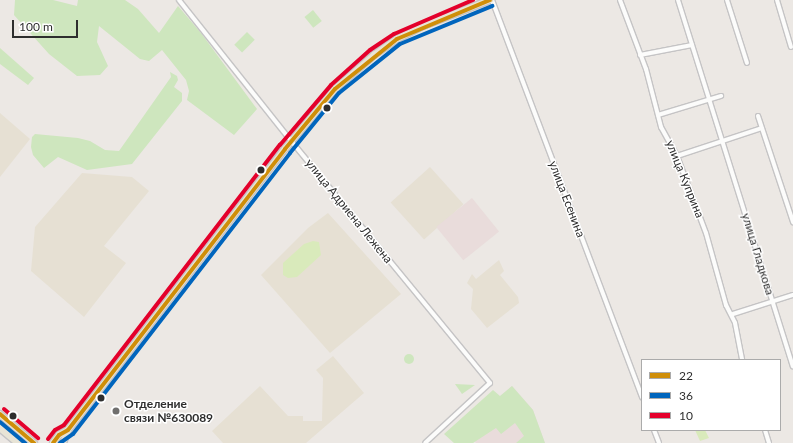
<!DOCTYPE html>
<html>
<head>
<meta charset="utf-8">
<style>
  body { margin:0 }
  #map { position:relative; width:793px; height:443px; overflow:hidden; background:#ece8e4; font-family:Lato,sans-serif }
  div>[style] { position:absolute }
  .education>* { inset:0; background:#e6e0d3; transform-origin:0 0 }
  .medical>* { inset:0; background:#e9dcdb; transform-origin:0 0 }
  .green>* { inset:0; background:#cee6be; transform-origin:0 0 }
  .round { border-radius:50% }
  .pitch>* { inset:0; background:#d9eabb }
  .roads { filter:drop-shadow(1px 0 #c5c4c5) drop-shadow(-1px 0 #c5c4c5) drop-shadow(0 1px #c5c4c5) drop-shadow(0 -1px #c5c4c5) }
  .minor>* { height:4px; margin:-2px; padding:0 2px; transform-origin:2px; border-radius:2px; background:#fcfcfb }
  .major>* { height:5.5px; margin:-2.75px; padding:0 2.75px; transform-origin:2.75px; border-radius:2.75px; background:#e8e4d6 }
  .bus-1>* { height:4px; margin:-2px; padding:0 2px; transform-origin:2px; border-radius:2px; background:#cf8e09 }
  .bus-2>* { height:4px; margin:-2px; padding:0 2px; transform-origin:2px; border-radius:2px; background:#0065bd }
  .bus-3>* { height:4px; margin:-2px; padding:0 2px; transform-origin:2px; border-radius:2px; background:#e4002b }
  .dots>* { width:11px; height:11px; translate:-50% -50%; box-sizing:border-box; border:2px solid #fff; border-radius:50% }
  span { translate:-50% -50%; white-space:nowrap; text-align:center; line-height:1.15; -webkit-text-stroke:3px #fff; paint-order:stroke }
  .street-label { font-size:12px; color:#2e2e2e }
  .poi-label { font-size:12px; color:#2e2e2e; font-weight:700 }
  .left { translate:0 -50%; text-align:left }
  .legend { position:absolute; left:641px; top:359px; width:140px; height:72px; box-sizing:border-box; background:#fff; border:1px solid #ababab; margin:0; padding:5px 7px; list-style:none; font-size:12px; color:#2e2e2e }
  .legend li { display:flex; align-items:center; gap:8px; height:20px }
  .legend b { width:20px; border:1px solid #ababab }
  .scale { position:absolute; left:12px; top:20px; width:66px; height:18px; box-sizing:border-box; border:2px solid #2e2e2e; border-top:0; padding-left:5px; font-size:12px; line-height:14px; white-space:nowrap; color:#2e2e2e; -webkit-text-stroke:3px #fff; paint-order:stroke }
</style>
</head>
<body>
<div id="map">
  <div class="education">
    <i style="clip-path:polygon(0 113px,30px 139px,0 177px)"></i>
    <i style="left:430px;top:167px;width:50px;height:53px;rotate:48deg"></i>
    <i style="clip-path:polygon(82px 173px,132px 177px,149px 191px,104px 246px,126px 263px,84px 317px,31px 271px,35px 227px)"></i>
    <i style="clip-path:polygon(328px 213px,401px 294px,330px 353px,261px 275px,308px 228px)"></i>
    <i style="clip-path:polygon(499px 260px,504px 271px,500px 275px,518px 297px,519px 303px,487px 328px,471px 309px,473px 289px,467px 283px,472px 274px,476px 279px)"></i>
    <i style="clip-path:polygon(333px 356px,364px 393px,306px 443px,223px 443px,212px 431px,260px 386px,288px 416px,303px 416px,303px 421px,322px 421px,323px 378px,316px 370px)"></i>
  </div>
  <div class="medical">
    <i style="left:472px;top:198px;width:43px;height:46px;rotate:51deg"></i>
    <i style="clip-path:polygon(512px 386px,533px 410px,545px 443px,476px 443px,462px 428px)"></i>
  </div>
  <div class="green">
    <i style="clip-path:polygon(15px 0,53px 0,77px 6px,78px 0,125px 0,138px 9px,159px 33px,178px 6px,201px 33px,257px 109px,234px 135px,187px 100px,189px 91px,186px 80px,162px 50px,149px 61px,140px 59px,99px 26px,97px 42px,108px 66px,100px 75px,77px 76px,49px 54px,14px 15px)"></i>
    <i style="left:313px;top:10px;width:14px;height:11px;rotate:51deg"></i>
    <i style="left:247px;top:32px;width:11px;height:18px;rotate:45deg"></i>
    <i style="clip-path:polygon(0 48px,34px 78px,28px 85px,0 64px)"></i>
    <i style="clip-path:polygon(170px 72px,177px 76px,178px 80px,174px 87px,182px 93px,182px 101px,132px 164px,87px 170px,58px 157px,44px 168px,33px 155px,31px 147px,32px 137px,35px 134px,78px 138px,90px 141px,105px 150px,119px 151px,171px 77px)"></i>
    <i class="round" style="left:404px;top:354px;width:10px;height:10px"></i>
    <i style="clip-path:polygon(455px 384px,475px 385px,462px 394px)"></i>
    <i style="clip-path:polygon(512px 386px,533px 410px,545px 443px,516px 443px,524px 436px,515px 423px,501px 434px,496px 428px,473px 443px,454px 443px,444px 434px,493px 390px,500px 396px)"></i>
  </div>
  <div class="pitch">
    <i style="clip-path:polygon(313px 241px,319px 242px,321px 255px,297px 277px,288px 278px,283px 275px,283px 263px,304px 244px)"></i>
    <i style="clip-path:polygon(695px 430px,705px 430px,709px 438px,700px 441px)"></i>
  </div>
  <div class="roads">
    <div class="minor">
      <i style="left:179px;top:0;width:181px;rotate:51.5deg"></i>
      <i style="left:292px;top:142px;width:312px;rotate:50.6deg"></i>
      <i style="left:490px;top:383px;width:88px;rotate:137.3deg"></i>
      <i style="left:492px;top:0;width:425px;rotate:69.3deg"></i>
      <i style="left:620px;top:0;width:74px;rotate:69.4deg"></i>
      <i style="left:646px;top:69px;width:60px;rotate:75.5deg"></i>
      <i style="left:661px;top:127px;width:33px;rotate:61deg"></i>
      <i style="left:677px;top:156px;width:82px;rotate:69.4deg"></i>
      <i style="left:706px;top:233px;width:75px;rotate:74.5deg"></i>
      <i style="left:726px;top:305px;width:20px;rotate:63deg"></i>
      <i style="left:735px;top:323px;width:38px;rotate:79deg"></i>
      <i style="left:678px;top:0;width:384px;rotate:72.6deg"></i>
      <i style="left:727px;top:0;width:66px;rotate:72.4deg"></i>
      <i style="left:777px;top:0;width:49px;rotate:73.4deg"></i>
      <i style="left:640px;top:55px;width:53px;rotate:-10.9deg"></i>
      <i style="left:658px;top:115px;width:66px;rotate:-16.8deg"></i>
      <i style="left:758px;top:116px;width:112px;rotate:71.7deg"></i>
      <i style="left:677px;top:156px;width:89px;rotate:-18.2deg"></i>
      <i style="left:733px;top:314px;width:63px;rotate:-17.6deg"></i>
      <i style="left:654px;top:430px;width:14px;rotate:69deg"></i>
      <i style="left:765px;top:430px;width:14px;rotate:73deg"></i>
    </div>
    <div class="major">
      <i style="left:0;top:414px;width:45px;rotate:40.5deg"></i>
      <i style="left:0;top:428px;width:23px;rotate:40deg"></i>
      <i style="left:53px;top:443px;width:10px;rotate:-53deg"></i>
      <i style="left:59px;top:435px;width:10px;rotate:-29deg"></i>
      <i style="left:68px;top:430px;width:29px;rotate:-52deg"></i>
      <i style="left:86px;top:407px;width:326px;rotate:-52.4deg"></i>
      <i style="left:285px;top:149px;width:78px;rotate:-50.2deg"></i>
      <i style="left:335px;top:89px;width:52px;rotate:-41.1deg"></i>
      <i style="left:374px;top:55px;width:28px;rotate:-35deg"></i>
      <i style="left:397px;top:39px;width:29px;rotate:-27deg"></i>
      <i style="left:423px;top:26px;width:72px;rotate:-21.2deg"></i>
      <i style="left:63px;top:443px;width:14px;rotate:-69deg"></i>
    </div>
  </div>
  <div class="bus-1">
    <i style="left:0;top:414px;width:45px;rotate:40.5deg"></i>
    <i style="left:53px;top:443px;width:10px;rotate:-53deg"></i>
    <i style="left:59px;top:435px;width:10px;rotate:-29deg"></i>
    <i style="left:68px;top:430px;width:355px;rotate:-52.3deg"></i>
    <i style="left:285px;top:149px;width:78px;rotate:-50.2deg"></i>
    <i style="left:335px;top:89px;width:80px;rotate:-38.9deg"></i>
    <i style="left:397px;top:39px;width:101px;rotate:-22.8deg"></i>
  </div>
  <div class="bus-2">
    <i style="left:0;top:422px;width:33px;rotate:40deg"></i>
    <i style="left:60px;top:443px;width:16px;rotate:-35deg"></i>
    <i style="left:73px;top:434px;width:355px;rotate:-52.3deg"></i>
    <i style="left:290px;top:153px;width:77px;rotate:-50.8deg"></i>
    <i style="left:339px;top:93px;width:78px;rotate:-38.8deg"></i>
    <i style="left:400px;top:44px;width:100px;rotate:-22.4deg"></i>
  </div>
  <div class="bus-3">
    <i style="left:4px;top:409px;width:45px;rotate:40.5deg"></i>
    <i style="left:48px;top:439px;width:11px;rotate:-52deg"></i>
    <i style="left:55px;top:430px;width:10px;rotate:-29deg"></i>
    <i style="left:64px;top:425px;width:354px;rotate:-52.4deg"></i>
    <i style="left:280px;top:145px;width:79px;rotate:-49.6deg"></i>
    <i style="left:331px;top:85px;width:52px;rotate:-41.9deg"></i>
    <i style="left:370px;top:50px;width:29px;rotate:-34deg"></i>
    <i style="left:394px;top:34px;width:86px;rotate:-23.3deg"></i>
  </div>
  <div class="dots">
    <i style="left:327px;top:108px;background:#2e2e2e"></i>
    <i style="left:261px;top:170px;background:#2e2e2e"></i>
    <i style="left:101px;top:398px;background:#2e2e2e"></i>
    <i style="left:116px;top:411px;background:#706f6e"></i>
    <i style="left:13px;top:416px;background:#2e2e2e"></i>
  </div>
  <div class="street-label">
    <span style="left:685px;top:179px;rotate:68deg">улица Куприна</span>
    <span style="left:567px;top:199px;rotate:69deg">улица Есенина</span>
    <span style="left:349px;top:211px;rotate:51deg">улица Адриена Лежена</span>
    <span style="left:758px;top:254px;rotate:73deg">улица Гладкова</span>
  </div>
  <div class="poi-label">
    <span class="left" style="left:124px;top:411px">Отделение<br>связи №630089</span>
  </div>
  <ul class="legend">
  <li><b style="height:5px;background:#cf8e09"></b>22</li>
  <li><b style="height:5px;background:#0065bd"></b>36</li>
  <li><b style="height:5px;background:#e4002b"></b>10</li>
  </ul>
  <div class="scale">100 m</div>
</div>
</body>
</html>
